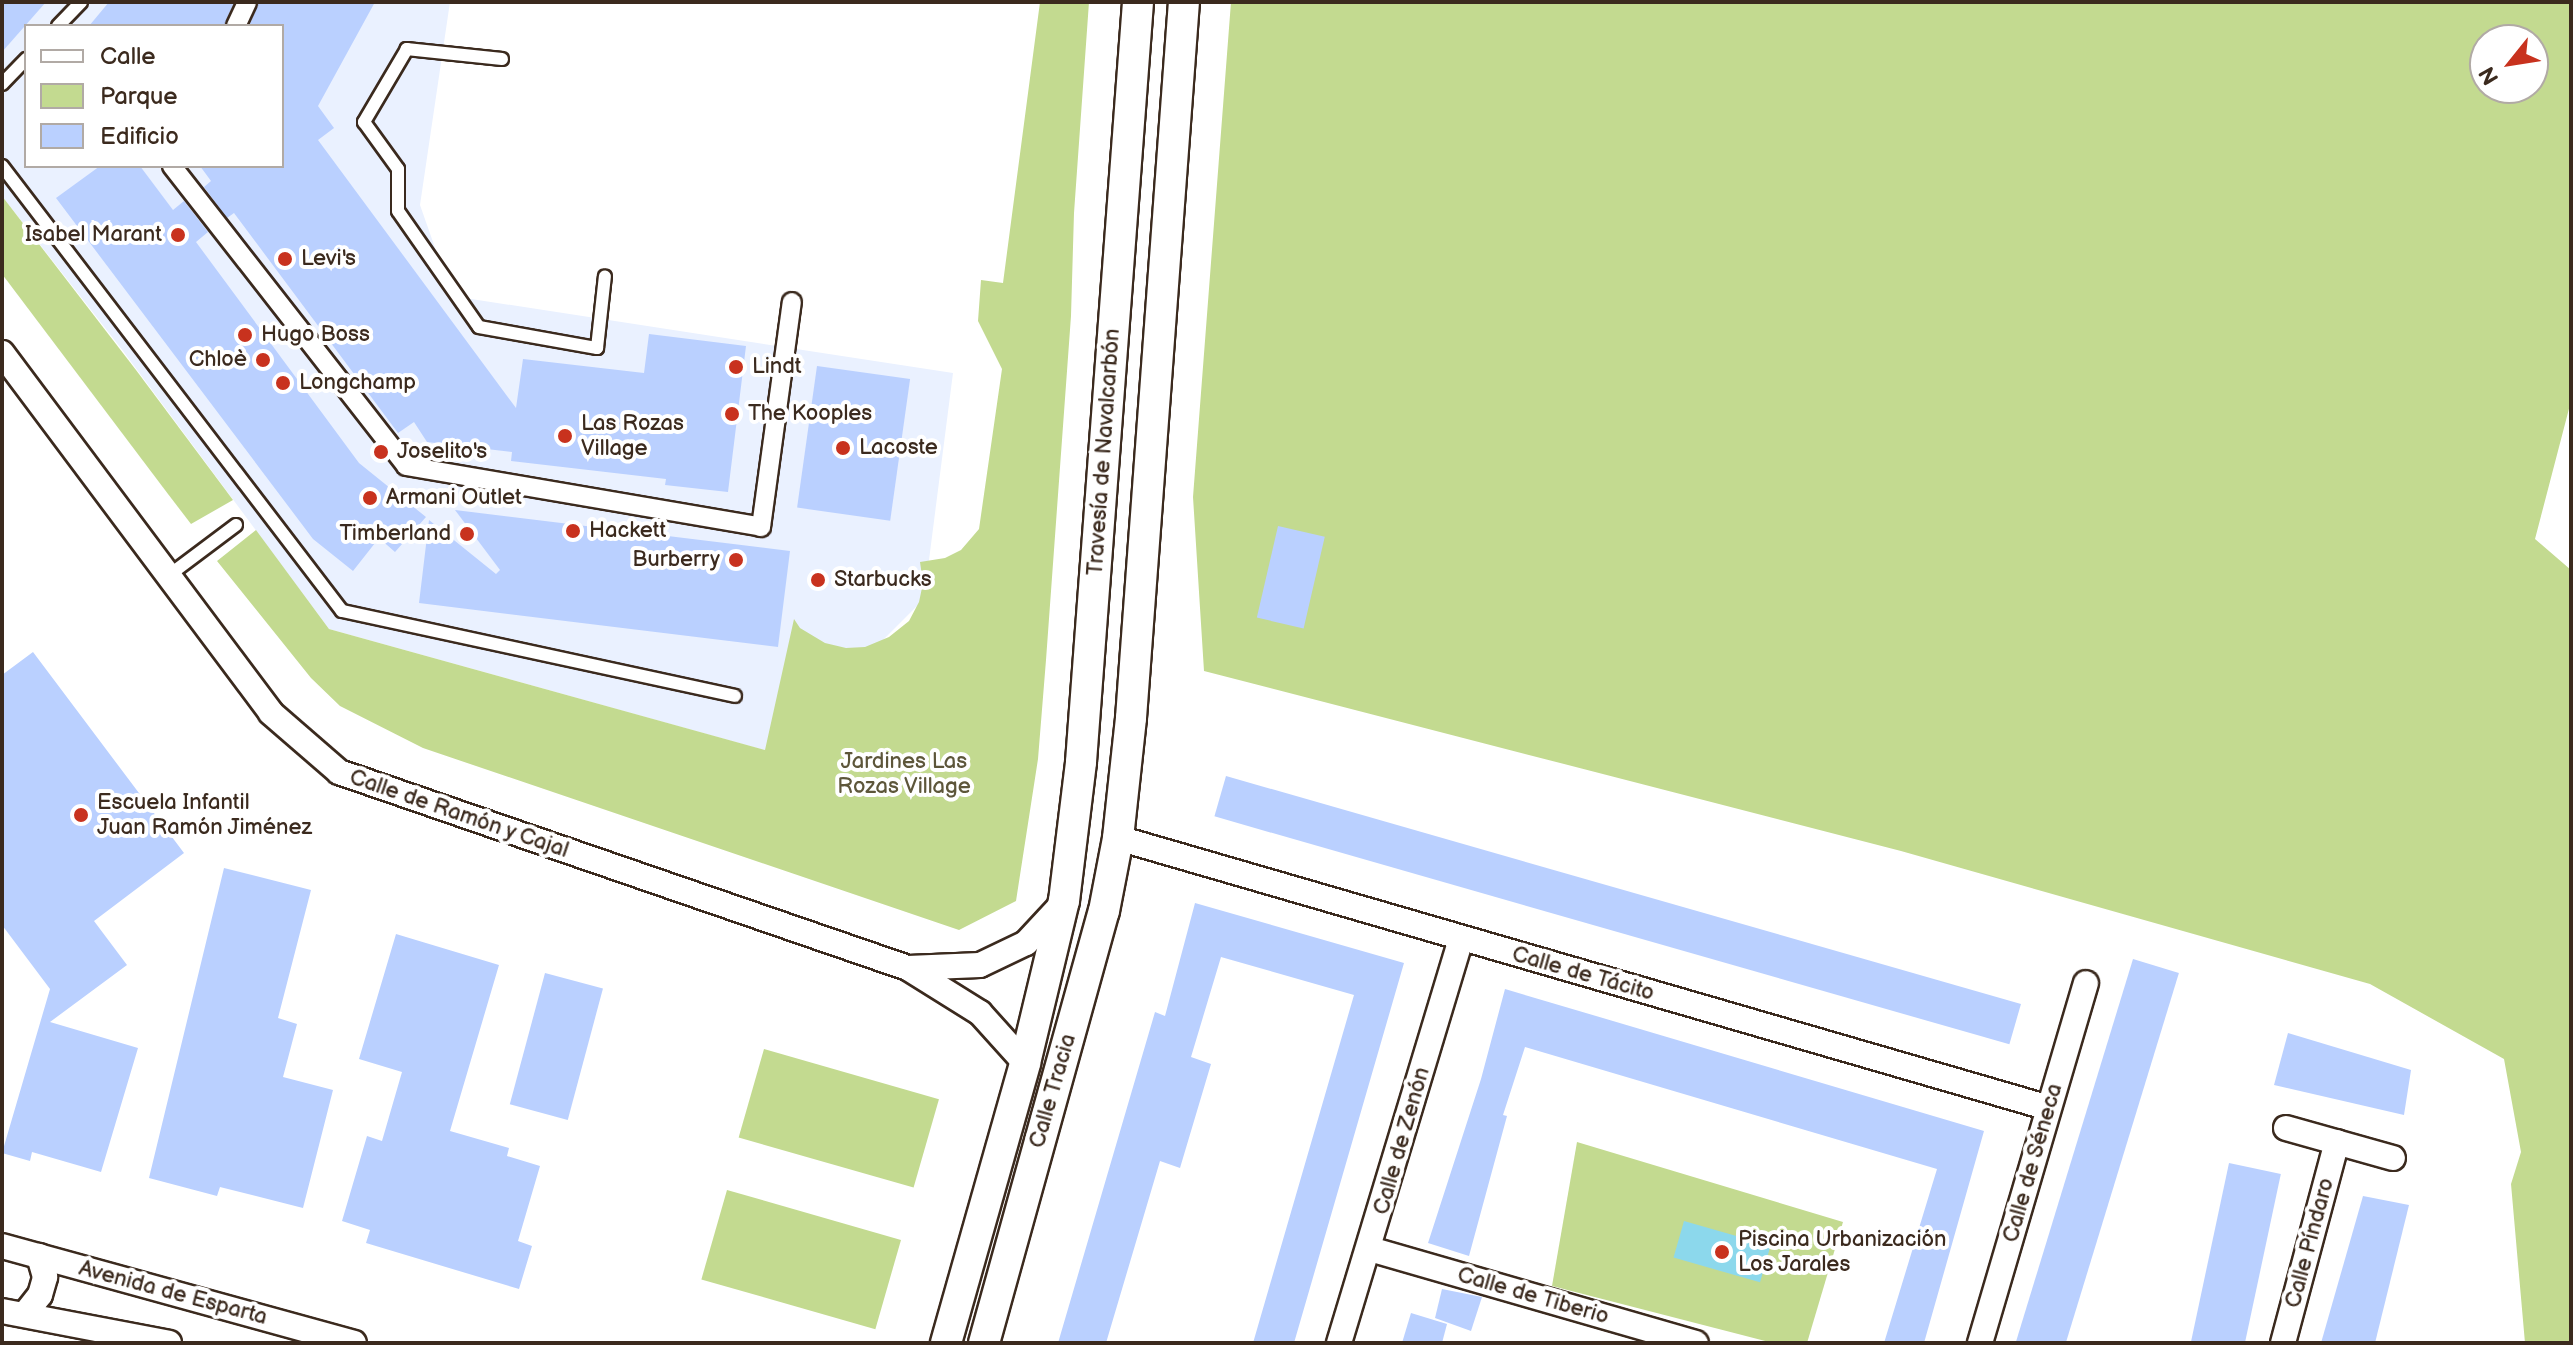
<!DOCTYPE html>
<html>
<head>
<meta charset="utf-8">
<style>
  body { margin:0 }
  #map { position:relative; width:2573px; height:1345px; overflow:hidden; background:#fff; font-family:"Balsamiq Sans",sans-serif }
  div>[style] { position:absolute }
  .built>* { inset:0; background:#eaf1ff }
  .green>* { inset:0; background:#c3da90; transform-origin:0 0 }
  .water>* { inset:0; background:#8cd8ec; transform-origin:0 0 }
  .building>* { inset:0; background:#bad0ff; transform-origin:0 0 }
  .roads { filter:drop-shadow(2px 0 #3b2a1e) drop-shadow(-2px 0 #3b2a1e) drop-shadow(0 2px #3b2a1e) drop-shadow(0 -2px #3b2a1e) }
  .service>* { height:12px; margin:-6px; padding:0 6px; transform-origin:6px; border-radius:6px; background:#fff }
  .pedestrian>* { height:18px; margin:-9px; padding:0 9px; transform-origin:9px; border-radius:9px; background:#fff }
  .minor>* { height:24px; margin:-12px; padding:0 12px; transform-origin:12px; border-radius:12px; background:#fff }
  .tertiary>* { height:30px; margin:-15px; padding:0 15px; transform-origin:15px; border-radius:15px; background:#fff }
  .dots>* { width:22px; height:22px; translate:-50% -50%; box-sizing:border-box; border:4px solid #fff; border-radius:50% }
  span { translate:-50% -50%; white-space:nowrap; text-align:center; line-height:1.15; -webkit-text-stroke:8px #fff; paint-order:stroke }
  .poi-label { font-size:22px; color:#3b2a1e }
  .right { translate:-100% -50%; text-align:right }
  .left { translate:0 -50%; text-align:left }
  .street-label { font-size:22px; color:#3b2a1e }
  .park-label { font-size:22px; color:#5d563a }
  .frame { position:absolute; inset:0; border:4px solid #3b2a1e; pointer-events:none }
  .legend { position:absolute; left:24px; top:24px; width:260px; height:144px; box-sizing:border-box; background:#fff; border:2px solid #b1aaa5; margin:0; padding:10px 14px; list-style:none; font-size:24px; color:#3b2a1e }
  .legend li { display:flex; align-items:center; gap:16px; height:40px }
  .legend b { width:40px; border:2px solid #b1aaa5 }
  .north { position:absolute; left:2469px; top:24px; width:80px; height:80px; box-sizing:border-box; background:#fff; border:2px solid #b1aaa5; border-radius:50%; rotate:240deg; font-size:22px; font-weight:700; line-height:32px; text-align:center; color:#3b2a1e }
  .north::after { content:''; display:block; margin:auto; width:28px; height:36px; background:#c8321e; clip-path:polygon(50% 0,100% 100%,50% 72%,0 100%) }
</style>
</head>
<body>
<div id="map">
  <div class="built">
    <i style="clip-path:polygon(evenodd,2px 2px,450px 2px,420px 205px,452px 296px,953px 373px,924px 599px,771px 752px,329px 629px,123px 351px,2px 196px,2px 2px,26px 26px,282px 26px,282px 166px,26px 166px,26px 26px)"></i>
  </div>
  <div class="green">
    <i style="clip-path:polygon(1040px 2px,1089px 2px,1074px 213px,1071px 316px,1046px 660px,1038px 759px,1016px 901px,959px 930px,423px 748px,340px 706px,311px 678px,217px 561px,256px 530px,329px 629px,765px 750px,794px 619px,800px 628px,825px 643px,846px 648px,865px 647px,889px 637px,909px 621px,919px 602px,923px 583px,920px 562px,945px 558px,961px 550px,979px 529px,1002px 369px,978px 321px,981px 280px,1003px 283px)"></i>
    <i style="clip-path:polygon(evenodd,1231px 2px,2571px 2px,2571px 401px,2535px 539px,2571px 570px,2571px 1343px,2525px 1343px,2511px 1184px,2521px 1152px,2504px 1059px,2370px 984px,1901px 851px,1204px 671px,1193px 497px,1231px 2px,2485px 40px,2533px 40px,2533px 88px,2485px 88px,2485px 40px)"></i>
    <i style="clip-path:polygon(2px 196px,136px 370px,233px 500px,191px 524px,168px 494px,2px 274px)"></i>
    <i style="left:764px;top:1049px;width:182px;height:92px;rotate:16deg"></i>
    <i style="clip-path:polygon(1577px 1142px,1843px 1222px,1807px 1343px,1773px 1343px,1552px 1286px)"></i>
    <i style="left:727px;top:1190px;width:181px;height:93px;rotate:16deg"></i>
  </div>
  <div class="water">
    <i style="left:1684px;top:1221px;width:90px;height:38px;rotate:16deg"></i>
  </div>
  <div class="building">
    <i style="clip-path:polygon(2px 2px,46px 2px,2px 52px)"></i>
    <i style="clip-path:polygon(109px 2px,234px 2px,224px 26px,89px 26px)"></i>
    <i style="clip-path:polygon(259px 2px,375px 2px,318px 106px,334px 128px,318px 140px,516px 408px,523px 359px,644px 373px,649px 334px,746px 346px,728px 492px,665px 485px,666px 479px,511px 461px,512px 452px,427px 442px,414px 422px,398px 433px,234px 213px,227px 218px,204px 187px,211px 181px,200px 166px,282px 166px,282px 26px,249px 26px)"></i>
    <i style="clip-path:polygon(100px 166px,140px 166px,173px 210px,184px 201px,208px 232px,196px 242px,359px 463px,426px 517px,395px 552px,379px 538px,353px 571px,313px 539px,56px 198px)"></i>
    <i style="left:817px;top:366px;width:94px;height:143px;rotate:8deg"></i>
    <i style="clip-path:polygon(455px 510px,790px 551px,778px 647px,419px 603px,429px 520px,496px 574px,500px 570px)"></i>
    <i style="left:1278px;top:526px;width:48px;height:94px;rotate:13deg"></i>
    <i style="clip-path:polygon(33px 652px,184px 853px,94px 921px,127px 965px,50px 1022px,138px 1048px,101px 1172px,32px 1152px,30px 1161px,2px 1153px,50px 989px,2px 925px,2px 675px)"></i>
    <i style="left:1226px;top:776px;width:827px;height:42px;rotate:16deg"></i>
    <i style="clip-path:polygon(224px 868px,311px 890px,278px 1018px,297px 1024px,283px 1077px,333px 1090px,303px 1208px,220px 1187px,217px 1196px,149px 1178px)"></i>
    <i style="clip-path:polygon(1195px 903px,1404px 963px,1294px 1343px,1253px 1343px,1354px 995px,1221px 957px,1191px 1057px,1211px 1064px,1180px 1168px,1160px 1161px,1106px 1343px,1058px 1343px,1155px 1012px,1165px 1016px)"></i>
    <i style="clip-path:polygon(396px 934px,499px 965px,450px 1131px,509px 1148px,507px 1156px,540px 1166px,518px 1241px,532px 1246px,519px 1289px,366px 1243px,370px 1230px,342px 1221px,367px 1136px,382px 1141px,402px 1072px,359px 1059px)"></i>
    <i style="left:2133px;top:959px;width:48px;height:400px;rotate:17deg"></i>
    <i style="left:545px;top:973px;width:60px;height:136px;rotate:15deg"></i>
    <i style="clip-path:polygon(1505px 989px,1984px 1131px,1924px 1343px,1884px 1343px,1937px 1169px,1525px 1047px,1503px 1115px,1507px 1116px,1469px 1256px,1428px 1243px,1481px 1079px)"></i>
    <i style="clip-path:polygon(2288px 1033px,2411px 1070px,2404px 1115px,2274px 1085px)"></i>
    <i style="left:2229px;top:1163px;width:53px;height:186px;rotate:12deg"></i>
    <i style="clip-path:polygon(2363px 1196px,2409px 1205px,2375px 1343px,2321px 1343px)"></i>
    <i style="clip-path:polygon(1442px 1289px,1482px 1297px,1471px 1331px,1435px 1318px)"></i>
    <i style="clip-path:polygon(1411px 1313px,1447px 1324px,1442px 1343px,1402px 1343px)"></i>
  </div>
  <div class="roads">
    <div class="service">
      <i style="left:58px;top:26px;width:33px;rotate:-46deg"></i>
      <i style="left:502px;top:59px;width:96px;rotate:-174deg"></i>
      <i style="left:407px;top:49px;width:85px;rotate:120.5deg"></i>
      <i style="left:364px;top:122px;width:58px;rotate:54.1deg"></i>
      <i style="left:398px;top:169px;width:42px;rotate:90deg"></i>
      <i style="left:398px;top:211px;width:141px;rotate:55.1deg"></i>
      <i style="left:479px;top:327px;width:120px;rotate:10.1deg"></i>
      <i style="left:597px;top:348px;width:72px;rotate:-83.7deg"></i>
      <i style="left:2px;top:84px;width:35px;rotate:-46deg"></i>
      <i style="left:2px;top:166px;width:560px;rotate:52.62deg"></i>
      <i style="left:342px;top:611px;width:402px;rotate:12.2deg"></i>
      <i style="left:168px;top:576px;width:85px;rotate:-36.9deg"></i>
    </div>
    <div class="pedestrian">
      <i style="left:236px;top:26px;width:26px;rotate:-65deg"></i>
      <i style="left:172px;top:166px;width:380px;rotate:52deg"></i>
      <i style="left:406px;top:466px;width:360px;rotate:9.7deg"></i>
      <i style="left:761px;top:527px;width:227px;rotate:-82.2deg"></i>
    </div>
    <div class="minor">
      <i style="left:2px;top:353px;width:449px;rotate:53.2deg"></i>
      <i style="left:271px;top:713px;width:90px;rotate:40.9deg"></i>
      <i style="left:339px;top:772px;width:602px;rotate:19.01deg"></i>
      <i style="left:908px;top:968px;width:85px;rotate:32deg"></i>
      <i style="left:980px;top:1013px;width:67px;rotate:48deg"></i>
      <i style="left:1118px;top:838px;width:969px;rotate:16.17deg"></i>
      <i style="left:908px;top:968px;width:72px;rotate:-2.4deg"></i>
      <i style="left:980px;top:965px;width:51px;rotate:-25.6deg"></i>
      <i style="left:1026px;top:943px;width:54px;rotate:-47.2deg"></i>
      <i style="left:2286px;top:1128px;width:111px;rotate:15.7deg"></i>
      <i style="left:2px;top:1246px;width:365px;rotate:15.4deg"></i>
      <i style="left:1370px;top:1249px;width:339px;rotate:16.1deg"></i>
      <i style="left:2px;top:1311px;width:170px;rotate:10.8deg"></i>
      <i style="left:25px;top:1314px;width:24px;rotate:-52deg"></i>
      <i style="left:40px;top:1295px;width:19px;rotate:-74deg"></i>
      <i style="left:45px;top:1277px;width:22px;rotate:-106deg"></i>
      <i style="left:1339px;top:1343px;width:422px;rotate:-73.2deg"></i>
      <i style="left:1980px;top:1343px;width:375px;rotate:-73.6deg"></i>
      <i style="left:2283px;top:1343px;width:208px;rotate:-75deg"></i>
    </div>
    <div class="tertiary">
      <i style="left:946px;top:1343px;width:291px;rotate:-74.2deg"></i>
      <i style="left:1025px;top:1063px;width:167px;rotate:-76.5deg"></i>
      <i style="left:1064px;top:901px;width:140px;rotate:-83deg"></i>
      <i style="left:1081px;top:762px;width:762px;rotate:-85.71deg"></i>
      <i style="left:984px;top:1343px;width:448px;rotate:-74.5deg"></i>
      <i style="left:1104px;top:911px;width:74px;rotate:-79.1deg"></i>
      <i style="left:1118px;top:838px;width:121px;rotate:-83.8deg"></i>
      <i style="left:1131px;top:718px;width:718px;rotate:-85.77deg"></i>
    </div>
  </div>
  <div class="dots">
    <i style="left:178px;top:235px;background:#c8321e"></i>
    <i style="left:285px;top:259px;background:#c8321e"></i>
    <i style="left:245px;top:335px;background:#c8321e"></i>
    <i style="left:263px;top:360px;background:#c8321e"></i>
    <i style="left:736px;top:367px;background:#c8321e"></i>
    <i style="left:283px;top:383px;background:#c8321e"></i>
    <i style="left:732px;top:414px;background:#c8321e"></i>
    <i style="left:565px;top:436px;background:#c8321e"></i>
    <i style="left:843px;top:448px;background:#c8321e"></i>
    <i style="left:381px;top:452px;background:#c8321e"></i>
    <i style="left:370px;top:498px;background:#c8321e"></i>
    <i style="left:573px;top:531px;background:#c8321e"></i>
    <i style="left:467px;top:534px;background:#c8321e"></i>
    <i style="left:736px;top:560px;background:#c8321e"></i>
    <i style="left:818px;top:580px;background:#c8321e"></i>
    <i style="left:81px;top:815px;background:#c8321e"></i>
    <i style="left:1722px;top:1252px;background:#c8321e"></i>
  </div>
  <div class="poi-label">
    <span class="right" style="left:162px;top:235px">Isabel Marant</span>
    <span class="left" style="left:301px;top:259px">Levi's</span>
    <span class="left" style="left:261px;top:335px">Hugo Boss</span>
    <span class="right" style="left:247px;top:360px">Chloè</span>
    <span class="left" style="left:752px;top:367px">Lindt</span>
    <span class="left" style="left:299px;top:383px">Longchamp</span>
    <span class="left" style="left:748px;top:414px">The Kooples</span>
    <span class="left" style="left:581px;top:436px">Las Rozas<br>Village</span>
    <span class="left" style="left:859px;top:448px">Lacoste</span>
    <span class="left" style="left:397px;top:452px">Joselito's</span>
    <span class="left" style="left:386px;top:498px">Armani Outlet</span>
    <span class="left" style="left:589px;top:531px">Hackett</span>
    <span class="right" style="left:451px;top:534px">Timberland</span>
    <span class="right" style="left:720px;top:560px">Burberry</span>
    <span class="left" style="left:834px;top:580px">Starbucks</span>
    <span class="left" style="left:97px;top:815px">Escuela Infantil<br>Juan Ramón Jiménez</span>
    <span class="left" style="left:1738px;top:1252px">Piscina Urbanización<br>Los Jarales</span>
  </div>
  <div class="street-label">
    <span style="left:1104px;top:452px;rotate:-86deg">Travesía de Navalcarbón</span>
    <span style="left:459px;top:814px;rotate:19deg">Calle de Ramón y Cajal</span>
    <span style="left:1583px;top:974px;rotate:16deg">Calle de Tácito</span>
    <span style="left:1053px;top:1091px;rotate:-74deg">Calle Tracia</span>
    <span style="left:1402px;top:1141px;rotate:-74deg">Calle de Zenón</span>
    <span style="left:2033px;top:1163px;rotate:-74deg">Calle de Séneca</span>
    <span style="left:2310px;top:1243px;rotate:-75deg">Calle Píndaro</span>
    <span style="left:173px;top:1293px;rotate:15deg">Avenida de Esparta</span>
    <span style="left:1533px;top:1296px;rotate:16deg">Calle de Tiberio</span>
  </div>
  <div class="park-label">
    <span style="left:904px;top:774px">Jardines Las<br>Rozas Village</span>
  </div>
  <div class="frame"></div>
  <ul class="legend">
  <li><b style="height:10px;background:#fff"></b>Calle</li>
  <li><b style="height:22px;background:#c3da90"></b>Parque</li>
  <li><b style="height:22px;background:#bad0ff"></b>Edificio</li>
  </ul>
  <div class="north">N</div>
</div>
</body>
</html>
